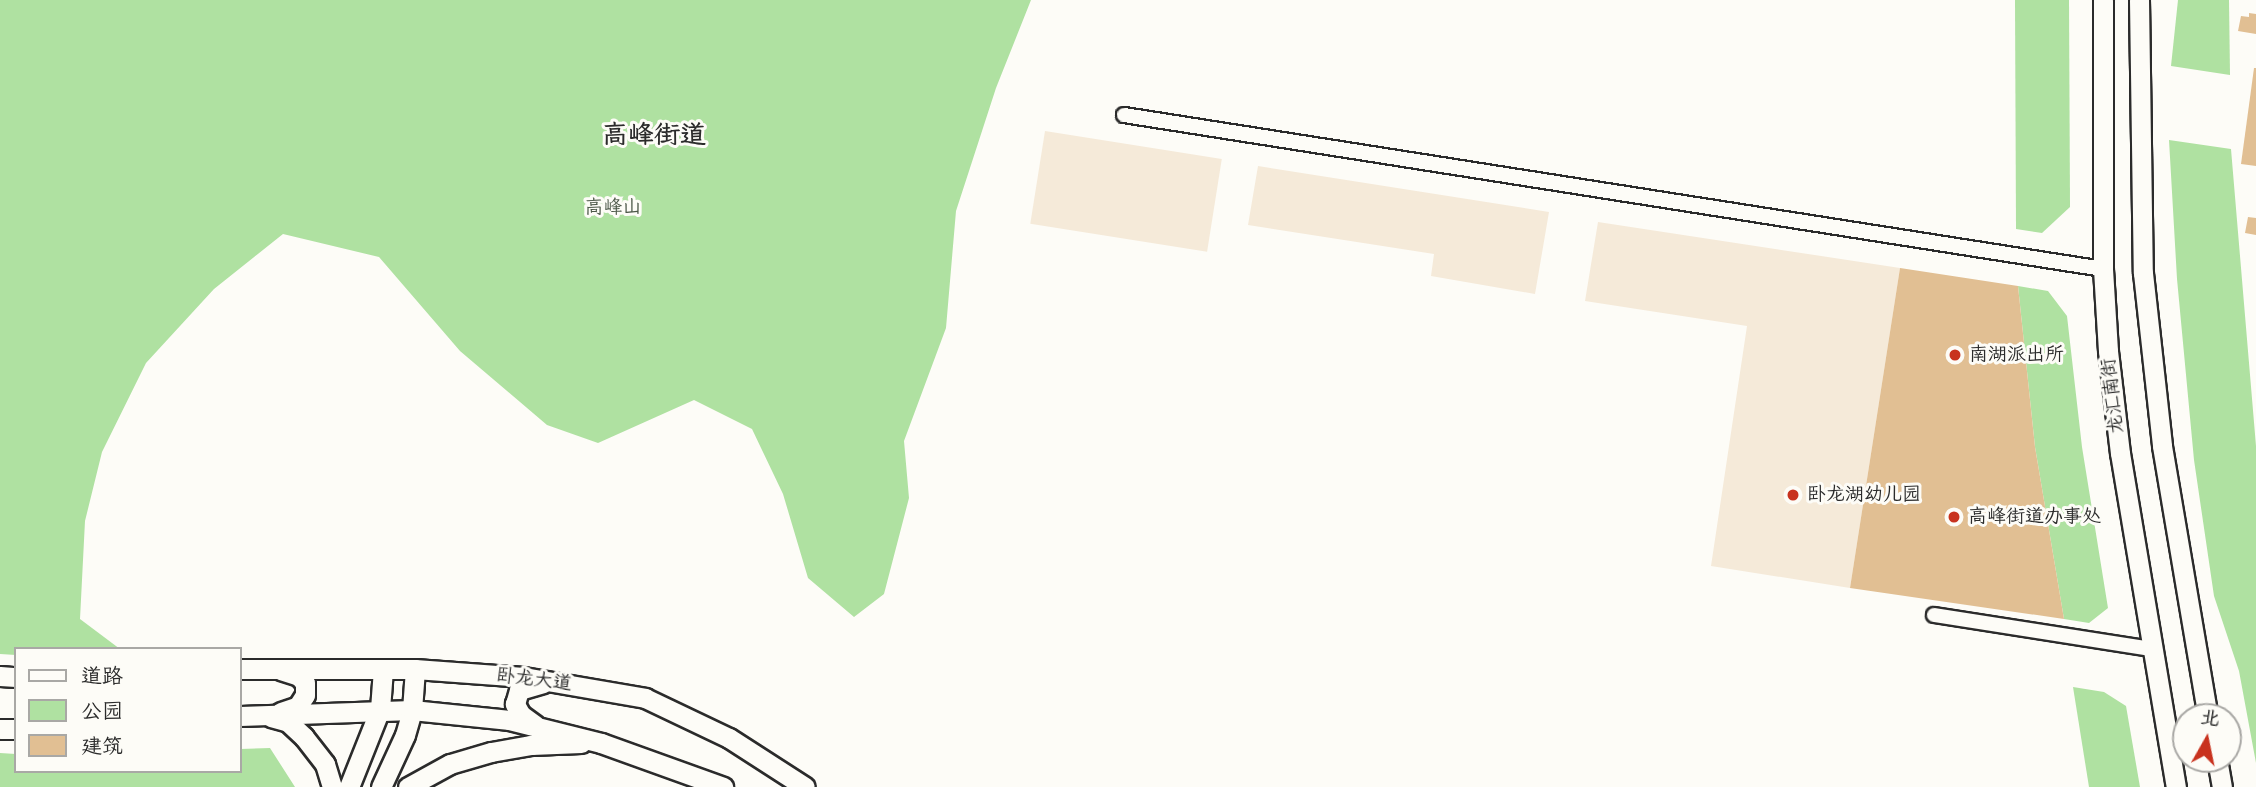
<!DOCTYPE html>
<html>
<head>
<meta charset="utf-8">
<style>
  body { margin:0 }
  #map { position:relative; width:2256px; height:787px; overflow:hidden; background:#fdfcf7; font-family:"Architects Daughter","LXGW WenKai TC",sans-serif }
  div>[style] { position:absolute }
  .built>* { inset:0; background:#f5ead9; transform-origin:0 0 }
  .green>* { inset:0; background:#afe1a1 }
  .building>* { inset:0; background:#e1bf93 }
  .roads { filter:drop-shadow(2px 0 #2b2b2b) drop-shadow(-2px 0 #2b2b2b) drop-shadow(0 2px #2b2b2b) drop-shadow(0 -2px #2b2b2b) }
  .street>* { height:14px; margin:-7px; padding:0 7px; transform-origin:7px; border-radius:7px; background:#fdfcf7 }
  .secondary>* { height:19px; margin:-9.5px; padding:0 9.5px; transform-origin:9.5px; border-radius:9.5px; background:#fdfcf7 }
  .dots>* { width:19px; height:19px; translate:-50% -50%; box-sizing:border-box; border:4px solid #fdfcf7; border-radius:50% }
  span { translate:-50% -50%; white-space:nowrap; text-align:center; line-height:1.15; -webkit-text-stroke:6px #fdfcf7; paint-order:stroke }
  .park-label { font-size:19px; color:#4c5848 }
  .poi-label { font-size:19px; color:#2b2b2b }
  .left { translate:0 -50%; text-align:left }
  .street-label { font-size:19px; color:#2b2b2b }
  .district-label { font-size:26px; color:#2b2b2b; font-weight:700 }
  .legend { position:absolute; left:14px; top:647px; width:228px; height:126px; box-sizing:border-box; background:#fdfcf7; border:2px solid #a9a8a5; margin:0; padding:9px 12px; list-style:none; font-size:21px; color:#2b2b2b }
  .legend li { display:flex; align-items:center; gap:14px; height:35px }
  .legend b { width:35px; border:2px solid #a9a8a5 }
  .north { position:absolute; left:2172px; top:703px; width:70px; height:70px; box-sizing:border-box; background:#fdfcf7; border:2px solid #a9a8a5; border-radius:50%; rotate:9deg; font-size:19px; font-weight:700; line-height:28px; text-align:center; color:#2b2b2b }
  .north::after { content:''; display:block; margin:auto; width:24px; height:32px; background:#c8321e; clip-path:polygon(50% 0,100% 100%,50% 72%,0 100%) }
</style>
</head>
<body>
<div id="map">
  <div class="built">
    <i style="left:1045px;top:131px;width:179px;height:94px;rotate:9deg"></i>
    <i style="clip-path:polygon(1258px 166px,1549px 212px,1535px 294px,1431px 276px,1434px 254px,1248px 225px)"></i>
    <i style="clip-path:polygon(1598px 222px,1900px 268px,1850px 588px,1711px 566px,1747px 326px,1585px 301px)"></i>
  </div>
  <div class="green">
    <i style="clip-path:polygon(0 0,1031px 0,996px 88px,956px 211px,946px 328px,904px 441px,909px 498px,884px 594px,854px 617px,808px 578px,783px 494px,752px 429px,694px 400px,598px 443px,547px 425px,460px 351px,379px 257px,283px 234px,214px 289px,146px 363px,102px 452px,85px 521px,80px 619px,120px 649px,16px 649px,16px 655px,0 654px)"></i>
    <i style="clip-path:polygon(2015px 0,2069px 0,2070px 207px,2042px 233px,2016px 229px)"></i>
    <i style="clip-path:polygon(2178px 0,2229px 0,2230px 75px,2171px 66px)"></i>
    <i style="clip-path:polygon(2169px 140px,2231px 149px,2256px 446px,2256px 763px,2239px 671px,2214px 596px,2194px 460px,2177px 279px)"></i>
    <i style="clip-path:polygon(2018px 286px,2048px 291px,2067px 316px,2082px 447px,2108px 608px,2089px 623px,2064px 619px,2035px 447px)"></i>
    <i style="clip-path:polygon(2073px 687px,2104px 692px,2126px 706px,2140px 787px,2089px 787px)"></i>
    <i style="clip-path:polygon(270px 748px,295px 787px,0 787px,0 753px,16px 754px,16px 771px,240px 771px,240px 749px)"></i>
  </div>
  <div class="building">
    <i style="clip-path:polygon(2249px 13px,2256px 14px,2256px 34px,2238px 31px,2241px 16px,2249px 17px)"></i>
    <i style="clip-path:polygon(2254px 68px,2256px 68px,2256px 166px,2241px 164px)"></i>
    <i style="clip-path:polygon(2248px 217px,2256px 218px,2256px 235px,2245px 233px)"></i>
    <i style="clip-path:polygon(1900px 268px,2018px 286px,2035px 447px,2064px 619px,1850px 588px)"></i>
  </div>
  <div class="roads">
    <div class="street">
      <i style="left:1124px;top:115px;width:991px;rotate:8.94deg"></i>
      <i style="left:1934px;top:615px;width:221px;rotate:8.9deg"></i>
    </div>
    <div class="secondary">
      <i style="left:2103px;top:0;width:269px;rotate:90deg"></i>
      <i style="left:2103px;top:269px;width:82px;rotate:86.5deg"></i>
      <i style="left:2108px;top:351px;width:103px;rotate:83.3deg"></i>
      <i style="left:2120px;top:453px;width:339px;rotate:80.5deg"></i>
      <i style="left:2139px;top:0;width:273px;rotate:89.2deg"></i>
      <i style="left:2143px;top:273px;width:174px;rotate:83.7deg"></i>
      <i style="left:2162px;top:446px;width:275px;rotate:80.4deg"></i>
      <i style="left:240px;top:669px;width:175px"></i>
      <i style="left:415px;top:669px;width:109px;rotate:4.2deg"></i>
      <i style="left:524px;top:677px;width:123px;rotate:9.8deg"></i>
      <i style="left:645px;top:698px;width:93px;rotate:25.5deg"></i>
      <i style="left:729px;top:738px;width:90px;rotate:32.8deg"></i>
      <i style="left:0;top:676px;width:16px;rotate:4deg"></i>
      <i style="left:281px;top:712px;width:18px;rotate:-19deg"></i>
      <i style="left:298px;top:706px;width:13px;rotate:-58deg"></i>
      <i style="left:305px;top:695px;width:12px;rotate:-90deg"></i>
      <i style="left:305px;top:683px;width:9px;rotate:-131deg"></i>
      <i style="left:299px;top:676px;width:19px;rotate:-162deg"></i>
      <i style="left:240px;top:716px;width:172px;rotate:-2deg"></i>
      <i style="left:412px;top:710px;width:98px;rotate:5.9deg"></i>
      <i style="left:509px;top:720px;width:95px;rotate:14deg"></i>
      <i style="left:601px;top:743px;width:130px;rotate:19.8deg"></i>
      <i style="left:271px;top:717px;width:18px;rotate:16deg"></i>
      <i style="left:288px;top:722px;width:22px;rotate:43deg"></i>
      <i style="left:304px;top:737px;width:34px;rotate:52deg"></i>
      <i style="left:325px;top:764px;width:24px;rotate:73deg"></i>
      <i style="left:535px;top:725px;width:17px;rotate:-144deg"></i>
      <i style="left:521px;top:715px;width:13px;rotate:-119deg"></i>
      <i style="left:515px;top:704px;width:15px;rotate:-74deg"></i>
      <i style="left:519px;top:690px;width:25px;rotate:-16deg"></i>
      <i style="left:0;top:729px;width:16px"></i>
      <i style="left:2217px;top:759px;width:28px;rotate:80deg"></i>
      <i style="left:349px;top:787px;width:84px;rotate:-68.3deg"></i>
      <i style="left:380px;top:709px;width:40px;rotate:-85.7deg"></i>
      <i style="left:381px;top:787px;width:57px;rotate:-65.2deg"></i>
      <i style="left:405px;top:735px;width:26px;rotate:-74deg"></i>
      <i style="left:412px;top:710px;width:41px;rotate:-85.8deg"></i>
      <i style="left:408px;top:787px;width:48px;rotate:-28.7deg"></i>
      <i style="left:450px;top:764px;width:43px;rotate:-16.3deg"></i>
      <i style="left:491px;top:752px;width:41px;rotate:-9.9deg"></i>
      <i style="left:531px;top:745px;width:50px;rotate:-2.3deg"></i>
    </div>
  </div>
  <div class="dots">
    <i style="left:1955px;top:355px;background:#c8321e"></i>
    <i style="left:1793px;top:495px;background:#c8321e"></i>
    <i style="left:1954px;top:517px;background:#c8321e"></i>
  </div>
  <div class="park-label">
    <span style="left:613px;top:208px">高峰山</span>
  </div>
  <div class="poi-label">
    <span class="left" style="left:1969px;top:355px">南湖派出所</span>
    <span class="left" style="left:1807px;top:495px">卧龙湖幼儿园</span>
    <span class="left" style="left:1968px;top:517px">高峰街道办事处</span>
  </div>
  <div class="street-label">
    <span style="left:2113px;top:396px;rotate:-97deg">龙汇南街</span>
    <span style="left:534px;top:680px;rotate:7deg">卧龙大道</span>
  </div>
  <div class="district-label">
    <span style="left:654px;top:136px">高峰街道</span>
  </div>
  <ul class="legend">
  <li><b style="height:9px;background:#fdfcf7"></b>道路</li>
  <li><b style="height:19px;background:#afe1a1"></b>公园</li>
  <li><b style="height:19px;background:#e1bf93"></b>建筑</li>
  </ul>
  <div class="north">北</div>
</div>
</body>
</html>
